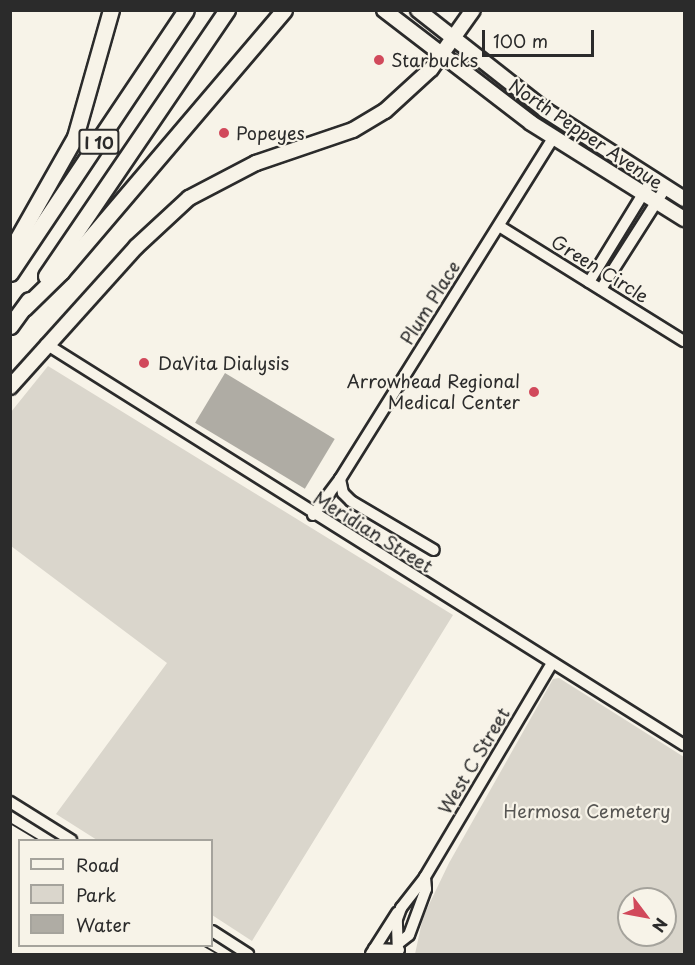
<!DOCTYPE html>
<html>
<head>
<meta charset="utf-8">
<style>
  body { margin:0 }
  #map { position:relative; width:695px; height:965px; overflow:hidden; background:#f7f3e8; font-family:"Playpen Sans",sans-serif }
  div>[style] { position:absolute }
  .green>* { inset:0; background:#dad6cc }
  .water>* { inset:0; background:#afaca4; transform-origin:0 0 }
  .roads { filter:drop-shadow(2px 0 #2b2b2b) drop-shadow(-2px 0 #2b2b2b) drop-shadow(0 2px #2b2b2b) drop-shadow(0 -2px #2b2b2b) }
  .minor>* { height:10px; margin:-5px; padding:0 5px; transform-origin:5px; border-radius:5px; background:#f7f3e8 }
  .major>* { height:14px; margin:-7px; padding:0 7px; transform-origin:7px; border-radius:7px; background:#f7f3e8 }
  .highway>* { height:15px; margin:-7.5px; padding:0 7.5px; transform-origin:7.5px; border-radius:7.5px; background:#f7f3e8 }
  .rail>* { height:2px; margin:-1px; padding:0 1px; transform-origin:1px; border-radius:1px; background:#2b2b2b }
  .dots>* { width:16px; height:16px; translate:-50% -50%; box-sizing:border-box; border:3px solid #f7f3e8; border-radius:50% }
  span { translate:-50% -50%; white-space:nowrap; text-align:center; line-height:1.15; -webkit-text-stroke:4.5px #f7f3e8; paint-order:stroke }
  .shield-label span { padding:2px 4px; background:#f7f3e8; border:2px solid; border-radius:4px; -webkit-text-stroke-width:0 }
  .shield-label { font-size:16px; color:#2b2b2b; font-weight:700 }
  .poi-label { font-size:18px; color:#2b2b2b }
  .left { translate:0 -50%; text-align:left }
  .right { translate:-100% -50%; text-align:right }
  .street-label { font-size:18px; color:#2b2b2b }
  .park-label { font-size:18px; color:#575653 }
  .frame { position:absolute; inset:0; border:12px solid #2b2b2b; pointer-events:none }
  .legend { position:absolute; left:18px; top:839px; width:195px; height:108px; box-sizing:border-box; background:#f7f3e8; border:2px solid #a5a39c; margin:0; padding:8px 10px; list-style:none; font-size:18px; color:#2b2b2b }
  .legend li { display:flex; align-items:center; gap:12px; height:30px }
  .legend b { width:30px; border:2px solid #a5a39c }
  .north { position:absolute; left:617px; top:887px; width:60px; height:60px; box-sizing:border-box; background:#f7f3e8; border:2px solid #a5a39c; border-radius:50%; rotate:122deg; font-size:16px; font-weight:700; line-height:24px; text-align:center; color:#2b2b2b }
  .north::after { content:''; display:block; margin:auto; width:21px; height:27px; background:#d1495b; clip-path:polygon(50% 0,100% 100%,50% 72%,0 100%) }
  .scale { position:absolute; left:482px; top:30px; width:112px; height:27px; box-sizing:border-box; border:3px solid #2b2b2b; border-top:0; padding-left:8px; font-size:18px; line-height:21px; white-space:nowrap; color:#2b2b2b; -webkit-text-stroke:4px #f7f3e8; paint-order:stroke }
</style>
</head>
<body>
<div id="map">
  <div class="green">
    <i style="clip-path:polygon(48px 366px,453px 615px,252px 941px,212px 915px,212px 840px,97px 840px,56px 814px,167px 663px,11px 546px,11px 412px)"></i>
    <i style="clip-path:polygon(evenodd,559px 678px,684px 757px,684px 954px,415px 954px,423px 917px,449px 863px,553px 679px,559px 678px,629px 899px,665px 899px,665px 935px,629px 935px,629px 899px)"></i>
  </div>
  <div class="water">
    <i style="left:225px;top:373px;width:128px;height:58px;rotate:31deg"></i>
  </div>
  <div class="roads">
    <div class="minor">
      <i style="left:499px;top:226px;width:218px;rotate:31.9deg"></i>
      <i style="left:589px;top:282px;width:121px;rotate:-58.5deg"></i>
      <i style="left:601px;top:289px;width:121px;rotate:-57.5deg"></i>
      <i style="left:46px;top:344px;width:754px;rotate:32.15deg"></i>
      <i style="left:340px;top:479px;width:14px;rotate:78deg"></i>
      <i style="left:343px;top:493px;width:11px;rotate:45deg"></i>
      <i style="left:351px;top:501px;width:96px;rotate:30.6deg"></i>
      <i style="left:313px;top:515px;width:45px;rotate:-53.1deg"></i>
      <i style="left:340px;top:479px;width:402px;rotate:-58deg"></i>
      <i style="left:10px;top:802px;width:72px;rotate:31.9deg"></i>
      <i style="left:212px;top:931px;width:43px;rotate:32.6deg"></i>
      <i style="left:400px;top:942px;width:11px;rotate:-38deg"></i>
      <i style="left:409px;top:935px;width:49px;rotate:-69.7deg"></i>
      <i style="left:426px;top:889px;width:12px;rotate:-95deg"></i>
      <i style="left:374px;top:949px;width:25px;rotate:2deg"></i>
      <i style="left:371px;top:954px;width:49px;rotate:-57.6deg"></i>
      <i style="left:398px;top:954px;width:35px;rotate:-92deg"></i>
      <i style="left:397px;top:919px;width:12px;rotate:-70deg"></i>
      <i style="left:401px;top:908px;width:39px;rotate:-52deg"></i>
      <i style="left:425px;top:877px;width:249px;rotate:-59.3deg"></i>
    </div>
    <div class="major">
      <i style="left:384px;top:10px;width:185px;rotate:37.5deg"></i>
      <i style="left:531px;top:123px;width:181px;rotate:32.1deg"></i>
      <i style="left:418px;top:10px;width:162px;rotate:38.2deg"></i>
      <i style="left:545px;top:110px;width:165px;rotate:32.6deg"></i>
      <i style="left:10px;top:387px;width:188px;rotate:-48deg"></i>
      <i style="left:136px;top:247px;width:72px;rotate:-42.8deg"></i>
      <i style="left:189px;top:198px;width:76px;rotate:-27.6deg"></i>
      <i style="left:256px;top:163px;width:102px;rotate:-18.8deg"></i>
      <i style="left:353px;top:130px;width:37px;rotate:-31deg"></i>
      <i style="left:385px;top:111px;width:62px;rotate:-42.4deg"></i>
      <i style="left:431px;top:69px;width:72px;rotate:-54.6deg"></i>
    </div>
    <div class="highway">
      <i style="left:10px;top:252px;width:132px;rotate:-60.5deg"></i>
      <i style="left:75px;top:137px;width:132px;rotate:-74.2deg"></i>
      <i style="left:10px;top:273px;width:316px;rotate:-56.2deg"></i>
      <i style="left:46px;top:276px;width:322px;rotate:-55.8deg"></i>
      <i style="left:24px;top:308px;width:52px;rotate:-44.2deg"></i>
      <i style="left:61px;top:272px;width:344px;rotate:-49.6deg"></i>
      <i style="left:10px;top:326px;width:32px;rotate:-54deg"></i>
    </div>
  </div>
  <div class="rail">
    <i style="left:10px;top:823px;width:33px;rotate:31deg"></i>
    <i style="left:204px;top:946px;width:16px;rotate:30deg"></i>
  </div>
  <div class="dots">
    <i style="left:379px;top:60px;background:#d1495b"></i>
    <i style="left:224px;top:133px;background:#d1495b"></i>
    <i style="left:144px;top:363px;background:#d1495b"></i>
    <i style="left:534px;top:392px;background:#d1495b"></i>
  </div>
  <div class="shield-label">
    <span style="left:99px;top:142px">I 10</span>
  </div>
  <div class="poi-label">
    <span class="left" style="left:391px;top:60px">Starbucks</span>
    <span class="left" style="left:236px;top:133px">Popeyes</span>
    <span class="left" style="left:158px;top:363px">DaVita Dialysis</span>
    <span class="right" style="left:520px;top:392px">Arrowhead Regional<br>Medical Center</span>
  </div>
  <div class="street-label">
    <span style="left:586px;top:134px;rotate:34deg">North Pepper Avenue</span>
    <span style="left:600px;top:269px;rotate:32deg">Green Circle</span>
    <span style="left:430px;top:303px;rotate:-58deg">Plum Place</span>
    <span style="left:373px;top:532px;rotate:32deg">Meridian Street</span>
    <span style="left:474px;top:761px;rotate:-59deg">West C Street</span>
  </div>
  <div class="park-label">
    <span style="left:587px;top:811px">Hermosa Cemetery</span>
  </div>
  <div class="frame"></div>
  <ul class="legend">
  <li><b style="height:8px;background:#f7f3e8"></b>Road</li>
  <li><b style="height:16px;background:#dad6cc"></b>Park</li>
  <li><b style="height:16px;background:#afaca4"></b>Water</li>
  </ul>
  <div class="north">N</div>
  <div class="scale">100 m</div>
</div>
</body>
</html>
